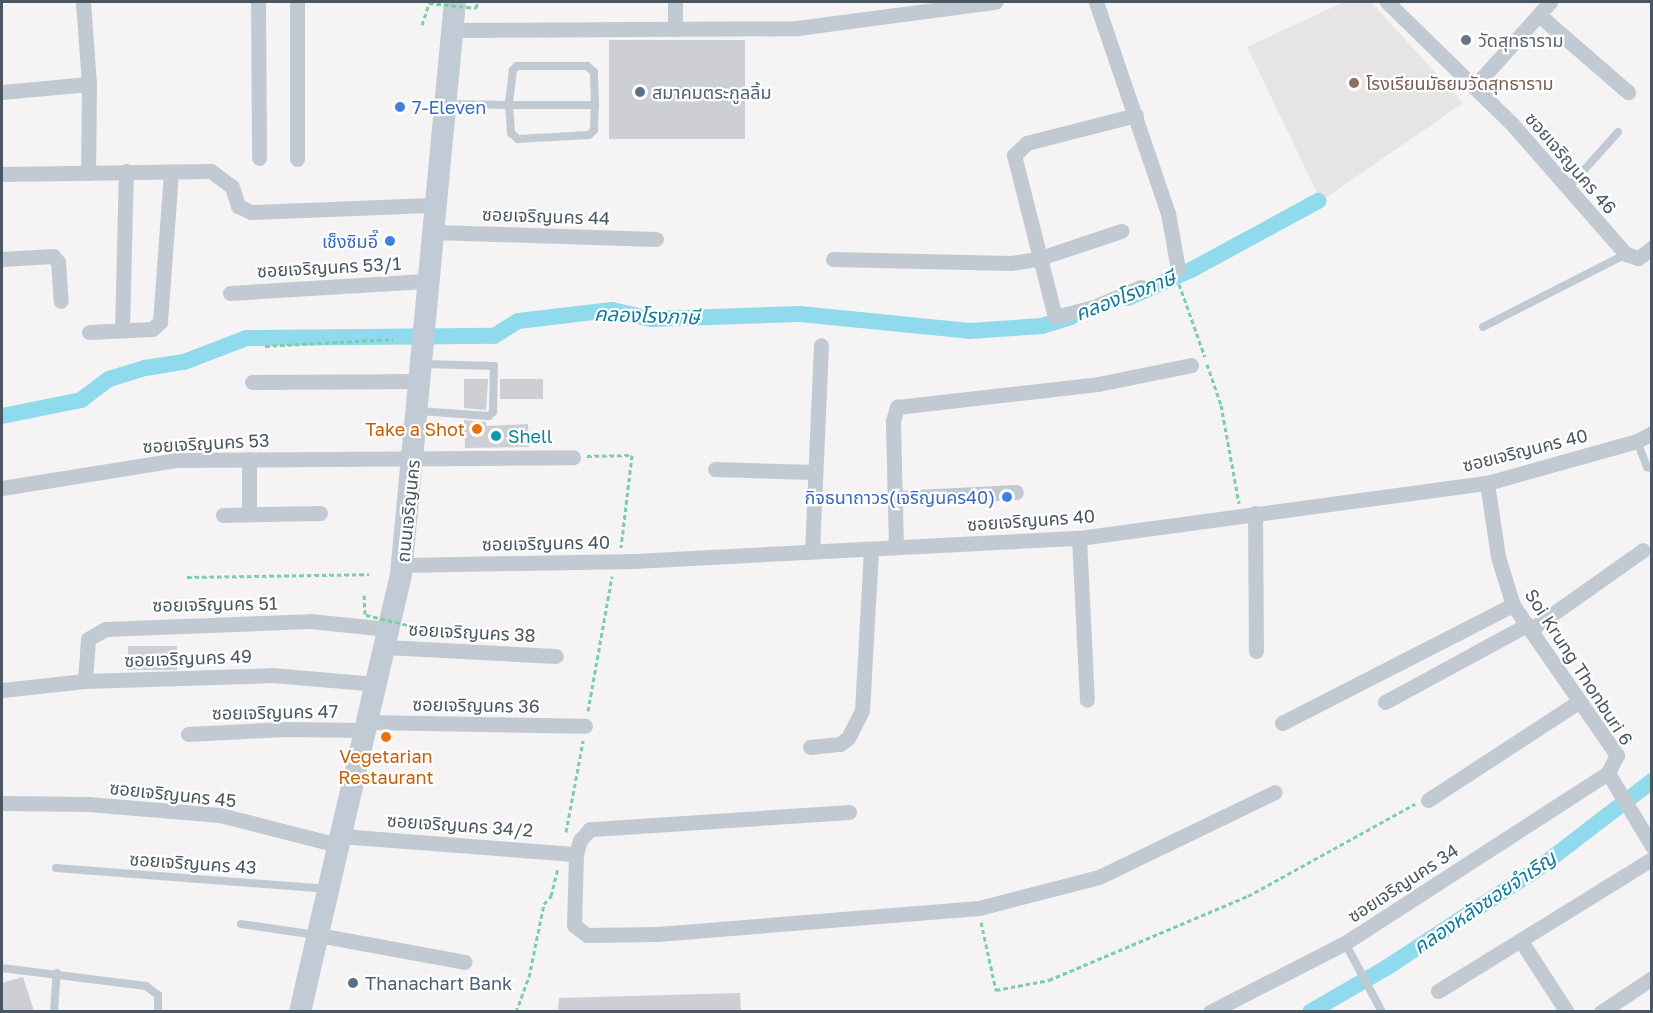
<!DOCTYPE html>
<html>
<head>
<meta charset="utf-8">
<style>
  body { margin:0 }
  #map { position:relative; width:1653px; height:1013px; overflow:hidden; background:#f5f3f3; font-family:"Golos Text","Noto Sans Thai",sans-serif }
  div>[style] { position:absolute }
  .education>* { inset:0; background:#e6e4e5 }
  .canal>* { height:16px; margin:-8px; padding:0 8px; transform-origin:8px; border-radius:8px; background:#90daee }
  .building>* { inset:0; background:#cdcfd5; transform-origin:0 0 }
  .path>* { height:3px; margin-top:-1.5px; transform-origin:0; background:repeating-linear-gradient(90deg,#7ad0a6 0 4.5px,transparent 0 7.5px) }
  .lane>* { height:8px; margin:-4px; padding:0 4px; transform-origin:4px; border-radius:4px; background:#c1cad2 }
  .street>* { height:15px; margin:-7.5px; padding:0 7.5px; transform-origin:7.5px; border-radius:7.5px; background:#c1cad2 }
  .secondary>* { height:22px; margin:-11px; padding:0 11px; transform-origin:11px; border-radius:11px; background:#c1cbd6 }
  .path-bridge>* { height:3px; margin-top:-1.5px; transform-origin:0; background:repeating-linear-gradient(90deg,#7ad0a6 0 4.5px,transparent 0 7.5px) }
  .dots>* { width:16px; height:16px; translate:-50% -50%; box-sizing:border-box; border:3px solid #fff; border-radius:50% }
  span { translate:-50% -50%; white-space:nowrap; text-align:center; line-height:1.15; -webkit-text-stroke:4.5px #fff; paint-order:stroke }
  .worship-label { font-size:18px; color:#5b616d }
  .left { translate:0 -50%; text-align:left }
  .education-label { font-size:18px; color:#785e54 }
  .service-label { font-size:18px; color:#4e5e75 }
  .shop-label { font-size:18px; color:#366cbe }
  .right { translate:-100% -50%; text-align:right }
  .street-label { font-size:18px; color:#4a5661 }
  .food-label { font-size:18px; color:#c56008 }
  .culture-label { font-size:18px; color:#0d838f }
  .water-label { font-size:20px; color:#0c7c9b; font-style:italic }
  .frame { position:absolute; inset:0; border:3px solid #4a5661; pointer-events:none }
</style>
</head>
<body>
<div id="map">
  <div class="education">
    <i style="clip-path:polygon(1344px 2px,1371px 2px,1463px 103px,1321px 201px,1247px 47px)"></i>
  </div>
  <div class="canal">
    <i style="left:1128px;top:298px;width:69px;rotate:-24deg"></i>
    <i style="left:1191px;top:270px;width:145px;rotate:-28.5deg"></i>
    <i style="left:2px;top:416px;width:81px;rotate:-11.4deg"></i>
    <i style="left:81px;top:400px;width:35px;rotate:-37deg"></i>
    <i style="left:109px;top:379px;width:38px;rotate:-17deg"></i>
    <i style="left:145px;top:368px;width:39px;rotate:-9deg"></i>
    <i style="left:184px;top:362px;width:67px;rotate:-20.9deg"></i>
    <i style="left:247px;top:338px;width:247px;rotate:-0.5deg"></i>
    <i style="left:494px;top:336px;width:28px;rotate:-32deg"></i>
    <i style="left:518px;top:321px;width:95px;rotate:-6.7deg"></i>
    <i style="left:612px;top:310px;width:40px;rotate:13deg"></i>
    <i style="left:651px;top:319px;width:149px;rotate:-1.9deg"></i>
    <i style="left:800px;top:314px;width:170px;rotate:5.7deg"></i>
    <i style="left:969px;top:331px;width:73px;rotate:-3.9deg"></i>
    <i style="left:1042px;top:326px;width:31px;rotate:-17deg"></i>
    <i style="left:1310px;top:1012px;width:88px;rotate:-30.1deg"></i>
    <i style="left:1386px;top:968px;width:179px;rotate:-33.2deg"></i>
    <i style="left:1536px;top:870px;width:146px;rotate:-37.5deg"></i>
  </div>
  <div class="building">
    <i style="left:609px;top:40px;width:136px;height:99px"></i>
    <i style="clip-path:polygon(464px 379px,488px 379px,486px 410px,464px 408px)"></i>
    <i style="left:500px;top:379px;width:43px;height:20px"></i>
    <i style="clip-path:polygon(464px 420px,486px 422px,486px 426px,528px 424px,529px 447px,465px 448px)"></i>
    <i style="left:128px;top:646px;width:49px;height:24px"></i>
    <i style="clip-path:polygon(23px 977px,34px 1011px,2px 1011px,2px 983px)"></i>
    <i style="clip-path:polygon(740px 993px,741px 1011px,558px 1011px,559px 998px)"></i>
  </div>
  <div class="path">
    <i style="left:476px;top:8px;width:6px;rotate:-72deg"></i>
    <i style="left:422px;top:25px;width:23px;rotate:-72deg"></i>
    <i style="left:1179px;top:284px;width:77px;rotate:70.4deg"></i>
    <i style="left:265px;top:346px;width:128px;rotate:-3.1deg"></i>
    <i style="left:1207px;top:364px;width:43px;rotate:71.1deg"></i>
    <i style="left:1221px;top:405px;width:100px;rotate:79.6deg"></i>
    <i style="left:587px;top:456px;width:45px;rotate:-1.3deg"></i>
    <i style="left:632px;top:455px;width:93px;rotate:96.8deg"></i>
    <i style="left:187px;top:577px;width:182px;rotate:-0.9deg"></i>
    <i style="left:364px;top:595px;width:19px;rotate:87deg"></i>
    <i style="left:588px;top:711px;width:137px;rotate:-79.9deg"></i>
    <i style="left:566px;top:832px;width:93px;rotate:-79.4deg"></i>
    <i style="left:981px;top:922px;width:70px;rotate:77.6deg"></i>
    <i style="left:996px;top:990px;width:54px;rotate:-10.7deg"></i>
    <i style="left:1049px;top:980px;width:216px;rotate:-22.9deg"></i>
    <i style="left:1248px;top:896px;width:191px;rotate:-28.9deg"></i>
    <i style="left:516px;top:1012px;width:37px;rotate:-70deg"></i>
    <i style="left:529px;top:977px;width:75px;rotate:-78.4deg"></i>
    <i style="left:544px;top:904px;width:11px;rotate:-49deg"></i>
    <i style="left:551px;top:896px;width:29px;rotate:-76deg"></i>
  </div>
  <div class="lane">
    <i style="left:448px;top:104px;width:61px;rotate:0.9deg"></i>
    <i style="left:509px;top:105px;width:86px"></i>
    <i style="left:595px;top:105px;width:33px;rotate:-92deg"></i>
    <i style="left:594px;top:72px;width:9px;rotate:-139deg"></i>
    <i style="left:587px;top:66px;width:70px;rotate:180deg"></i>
    <i style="left:517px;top:66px;width:6px;rotate:135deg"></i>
    <i style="left:513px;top:70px;width:35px;rotate:97deg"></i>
    <i style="left:509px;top:105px;width:28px;rotate:86deg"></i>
    <i style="left:511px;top:133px;width:9px;rotate:41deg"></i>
    <i style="left:518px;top:139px;width:71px;rotate:-3.2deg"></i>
    <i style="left:589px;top:135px;width:7px;rotate:-45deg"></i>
    <i style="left:594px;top:130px;width:25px;rotate:-88deg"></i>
    <i style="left:1568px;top:188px;width:75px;rotate:-48.2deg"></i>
    <i style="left:1483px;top:327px;width:161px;rotate:-27deg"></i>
    <i style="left:419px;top:411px;width:70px;rotate:4.1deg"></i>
    <i style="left:489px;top:416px;width:6px;rotate:-45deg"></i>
    <i style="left:493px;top:412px;width:46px;rotate:-88.8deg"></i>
    <i style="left:494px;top:366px;width:70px;rotate:-178.4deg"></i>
    <i style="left:1637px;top:441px;width:28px;rotate:69deg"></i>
    <i style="left:1647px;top:467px;width:5px;rotate:11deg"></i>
    <i style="left:56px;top:868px;width:271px;rotate:4.4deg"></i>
    <i style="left:241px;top:924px;width:76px;rotate:8.3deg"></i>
    <i style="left:1345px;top:943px;width:78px;rotate:61.8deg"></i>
    <i style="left:2px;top:968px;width:145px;rotate:7.1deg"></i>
    <i style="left:146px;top:986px;width:15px;rotate:37deg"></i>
    <i style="left:158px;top:995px;width:17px;rotate:90deg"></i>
    <i style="left:54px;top:1012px;width:39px;rotate:-86deg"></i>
  </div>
  <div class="street">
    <i style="left:83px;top:2px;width:82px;rotate:85.8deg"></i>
    <i style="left:89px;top:84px;width:89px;rotate:90.6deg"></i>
    <i style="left:258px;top:2px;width:156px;rotate:89.6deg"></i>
    <i style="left:675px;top:2px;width:27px;rotate:90deg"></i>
    <i style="left:1096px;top:2px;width:223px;rotate:71.2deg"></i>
    <i style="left:1168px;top:213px;width:57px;rotate:79.9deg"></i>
    <i style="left:1387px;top:2px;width:175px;rotate:44.3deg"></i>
    <i style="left:1512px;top:124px;width:173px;rotate:48.8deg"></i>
    <i style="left:1626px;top:254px;width:13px;rotate:18deg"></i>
    <i style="left:1638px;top:258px;width:17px;rotate:-36deg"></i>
    <i style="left:1539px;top:15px;width:118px;rotate:40.9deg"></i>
    <i style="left:453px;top:30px;width:344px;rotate:-0.3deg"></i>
    <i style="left:797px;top:28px;width:200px;rotate:-7.5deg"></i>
    <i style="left:1474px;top:87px;width:114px;rotate:-48.2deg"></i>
    <i style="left:2px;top:92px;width:87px;rotate:-5.3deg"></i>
    <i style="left:1136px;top:115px;width:113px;rotate:165.6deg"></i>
    <i style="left:1027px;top:143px;width:18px;rotate:137deg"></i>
    <i style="left:1014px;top:155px;width:167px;rotate:75.8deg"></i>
    <i style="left:1055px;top:317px;width:40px;rotate:-14.4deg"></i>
    <i style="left:1094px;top:307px;width:51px;rotate:-23.1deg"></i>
    <i style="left:297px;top:159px;width:157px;rotate:-90deg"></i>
    <i style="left:2px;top:174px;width:209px;rotate:-0.8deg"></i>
    <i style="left:211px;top:171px;width:26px;rotate:37deg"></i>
    <i style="left:232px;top:187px;width:20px;rotate:72deg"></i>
    <i style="left:238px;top:206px;width:14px;rotate:25deg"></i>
    <i style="left:251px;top:212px;width:186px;rotate:-2.2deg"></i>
    <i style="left:434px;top:232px;width:222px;rotate:1.8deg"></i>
    <i style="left:2px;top:259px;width:51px;rotate:-3.4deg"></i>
    <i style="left:53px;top:256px;width:8px;rotate:50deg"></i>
    <i style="left:58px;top:262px;width:39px;rotate:86deg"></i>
    <i style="left:833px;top:259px;width:178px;rotate:1.3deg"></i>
    <i style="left:1011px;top:263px;width:26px;rotate:-9deg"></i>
    <i style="left:1037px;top:259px;width:89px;rotate:-18.4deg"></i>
    <i style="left:230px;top:293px;width:199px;rotate:-3.5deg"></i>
    <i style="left:122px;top:330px;width:159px;rotate:-88.6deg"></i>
    <i style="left:89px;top:332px;width:63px;rotate:-2.7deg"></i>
    <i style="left:152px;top:329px;width:11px;rotate:-41deg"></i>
    <i style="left:160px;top:322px;width:151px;rotate:-85.8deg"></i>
    <i style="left:252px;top:382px;width:169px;rotate:-0.3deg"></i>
    <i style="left:715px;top:469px;width:98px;rotate:1.8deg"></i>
    <i style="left:1487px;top:483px;width:75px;rotate:81.5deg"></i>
    <i style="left:1498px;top:557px;width:50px;rotate:72.6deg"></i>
    <i style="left:1513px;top:605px;width:183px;rotate:55.3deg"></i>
    <i style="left:1617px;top:755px;width:20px;rotate:117deg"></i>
    <i style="left:1608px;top:773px;width:85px;rotate:58.9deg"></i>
    <i style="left:2px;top:488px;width:176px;rotate:-9.1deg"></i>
    <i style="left:176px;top:460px;width:397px;rotate:-0.4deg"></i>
    <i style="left:895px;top:498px;width:121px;rotate:-2.8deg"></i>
    <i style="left:1255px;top:513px;width:138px;rotate:89.6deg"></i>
    <i style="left:249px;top:514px;width:55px;rotate:-90deg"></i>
    <i style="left:223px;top:515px;width:97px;rotate:-1.2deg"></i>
    <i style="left:1079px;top:538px;width:162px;rotate:87.2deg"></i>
    <i style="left:896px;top:547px;width:126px;rotate:-91.4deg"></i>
    <i style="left:893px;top:421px;width:15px;rotate:-74deg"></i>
    <i style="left:897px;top:407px;width:202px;rotate:-6.5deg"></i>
    <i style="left:1098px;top:384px;width:95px;rotate:-11.5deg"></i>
    <i style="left:812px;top:551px;width:206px;rotate:-87.5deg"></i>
    <i style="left:402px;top:565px;width:232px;rotate:-1deg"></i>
    <i style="left:634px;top:561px;width:446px;rotate:-3deg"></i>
    <i style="left:1079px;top:538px;width:412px;rotate:-7.7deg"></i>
    <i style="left:1487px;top:483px;width:156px;rotate:-15.6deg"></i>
    <i style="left:1637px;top:441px;width:17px;rotate:-28deg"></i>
    <i style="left:1530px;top:630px;width:138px;rotate:-35.3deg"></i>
    <i style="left:385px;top:647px;width:171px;rotate:3deg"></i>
    <i style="left:85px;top:681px;width:42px;rotate:-85.9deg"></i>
    <i style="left:88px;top:639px;width:20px;rotate:-30deg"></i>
    <i style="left:105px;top:629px;width:205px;rotate:-2.2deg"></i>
    <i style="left:310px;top:621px;width:79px;rotate:5.8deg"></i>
    <i style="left:2px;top:690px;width:83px;rotate:-6.2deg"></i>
    <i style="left:85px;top:681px;width:187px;rotate:-1.8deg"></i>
    <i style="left:272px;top:675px;width:104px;rotate:4.9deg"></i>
    <i style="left:1385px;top:702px;width:162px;rotate:-28.5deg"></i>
    <i style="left:365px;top:722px;width:220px;rotate:1deg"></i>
    <i style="left:1282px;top:723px;width:259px;rotate:-27.1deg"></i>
    <i style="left:188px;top:734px;width:97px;rotate:-3deg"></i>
    <i style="left:285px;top:729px;width:79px;rotate:0.7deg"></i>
    <i style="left:810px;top:747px;width:30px;rotate:-6deg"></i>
    <i style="left:840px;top:744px;width:10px;rotate:-37deg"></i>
    <i style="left:848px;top:738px;width:30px;rotate:-63deg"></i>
    <i style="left:862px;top:711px;width:162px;rotate:-86.8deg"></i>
    <i style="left:1428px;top:800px;width:181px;rotate:-33.1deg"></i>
    <i style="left:2px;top:803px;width:86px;rotate:0.7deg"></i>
    <i style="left:88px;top:804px;width:132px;rotate:4.8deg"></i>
    <i style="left:220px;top:815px;width:122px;rotate:14.3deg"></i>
    <i style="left:849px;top:812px;width:260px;rotate:176.2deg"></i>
    <i style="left:590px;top:829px;width:15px;rotate:132deg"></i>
    <i style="left:580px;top:840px;width:15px;rotate:106deg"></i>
    <i style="left:576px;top:854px;width:71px;rotate:91.6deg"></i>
    <i style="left:574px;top:925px;width:16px;rotate:38deg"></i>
    <i style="left:587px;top:935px;width:70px;rotate:-0.8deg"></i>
    <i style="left:657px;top:934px;width:323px;rotate:-4.6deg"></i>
    <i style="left:979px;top:908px;width:124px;rotate:-14.5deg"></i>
    <i style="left:1099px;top:877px;width:195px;rotate:-25.8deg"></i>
    <i style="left:340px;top:836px;width:237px;rotate:4.4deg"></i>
    <i style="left:318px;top:935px;width:149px;rotate:10.4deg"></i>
    <i style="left:1521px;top:941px;width:85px;rotate:57.1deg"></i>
    <i style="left:1438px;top:991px;width:251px;rotate:-31.7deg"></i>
    <i style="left:1210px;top:1012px;width:152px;rotate:-27.1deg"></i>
    <i style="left:1345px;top:943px;width:313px;rotate:-32.9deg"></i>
    <i style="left:1601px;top:1012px;width:61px;rotate:-33.7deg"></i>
  </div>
  <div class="secondary">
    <i style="left:300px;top:1012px;width:449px;rotate:-77deg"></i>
    <i style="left:401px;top:574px;width:575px;rotate:-84.61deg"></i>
  </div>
  <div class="path-bridge">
    <i style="left:429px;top:3px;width:47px;rotate:6.1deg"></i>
    <i style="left:366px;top:615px;width:51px;rotate:13.5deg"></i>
  </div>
  <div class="dots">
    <i style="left:1466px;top:40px;background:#6b7280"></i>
    <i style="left:1354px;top:83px;background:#8d6e63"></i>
    <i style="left:640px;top:92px;background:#5c6f8a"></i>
    <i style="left:400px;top:107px;background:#3f7fe0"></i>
    <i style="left:390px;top:241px;background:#3f7fe0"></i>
    <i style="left:477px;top:429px;background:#e8710a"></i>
    <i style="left:496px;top:436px;background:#0f9aa8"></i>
    <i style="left:1007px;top:497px;background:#3f7fe0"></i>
    <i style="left:386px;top:737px;background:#e8710a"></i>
    <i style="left:353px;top:983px;background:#5c6f8a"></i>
  </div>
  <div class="worship-label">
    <span class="left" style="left:1478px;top:40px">วัดสุทธาราม</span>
  </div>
  <div class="education-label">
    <span class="left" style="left:1366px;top:83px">โรงเรียนมัธยมวัดสุทธาราม</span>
  </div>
  <div class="service-label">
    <span class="left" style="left:652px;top:92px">สมาคมตระกูลลิ้ม</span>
    <span class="left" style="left:365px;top:983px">Thanachart Bank</span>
  </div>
  <div class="shop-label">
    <span class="left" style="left:412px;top:107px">7-Eleven</span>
    <span class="right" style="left:378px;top:241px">เช็งซิมอี๊</span>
    <span class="right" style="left:995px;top:497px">กิจธนาถาวร(เจริญนคร40)</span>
  </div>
  <div class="street-label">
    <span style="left:1571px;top:163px;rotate:49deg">ซอยเจริญนคร 46</span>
    <span style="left:546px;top:216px;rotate:2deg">ซอยเจริญนคร 44</span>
    <span style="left:329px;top:267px;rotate:-3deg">ซอยเจริญนคร 53/1</span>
    <span style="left:206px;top:443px;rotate:-3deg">ซอยเจริญนคร 53</span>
    <span style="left:1525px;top:450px;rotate:-14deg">ซอยเจริญนคร 40</span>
    <span style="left:408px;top:511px;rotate:-84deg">ถนนเจริญนคร</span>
    <span style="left:1031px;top:520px;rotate:-4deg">ซอยเจริญนคร 40</span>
    <span style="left:546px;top:543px;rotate:-1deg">ซอยเจริญนคร 40</span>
    <span style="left:215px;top:604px;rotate:-1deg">ซอยเจริญนคร 51</span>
    <span style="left:472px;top:632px;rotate:3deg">ซอยเจริญนคร 38</span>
    <span style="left:188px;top:658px;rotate:-2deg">ซอยเจริญนคร 49</span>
    <span style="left:1579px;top:667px;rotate:57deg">Soi Krung Thonburi 6</span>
    <span style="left:476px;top:705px;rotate:1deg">ซอยเจริญนคร 36</span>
    <span style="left:275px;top:712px;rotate:-1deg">ซอยเจริญนคร 47</span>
    <span style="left:173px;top:794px;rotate:6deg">ซอยเจริญนคร 45</span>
    <span style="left:460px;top:825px;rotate:4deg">ซอยเจริญนคร 34/2</span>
    <span style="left:193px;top:863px;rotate:4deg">ซอยเจริญนคร 43</span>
    <span style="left:1403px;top:883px;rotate:-33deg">ซอยเจริญนคร 34</span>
  </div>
  <div class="food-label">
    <span class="right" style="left:465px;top:429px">Take a Shot</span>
    <span style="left:386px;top:767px">Vegetarian<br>Restaurant</span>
  </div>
  <div class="culture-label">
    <span class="left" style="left:508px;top:436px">Shell</span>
  </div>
  <div class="water-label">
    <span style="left:1125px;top:295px;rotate:-21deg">คลองโรงภาษี</span>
    <span style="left:647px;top:315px;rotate:2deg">คลองโรงภาษี</span>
    <span style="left:1484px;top:902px;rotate:-34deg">คลองหลังซอยจำเริญ</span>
  </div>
  <div class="frame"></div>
</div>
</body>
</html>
